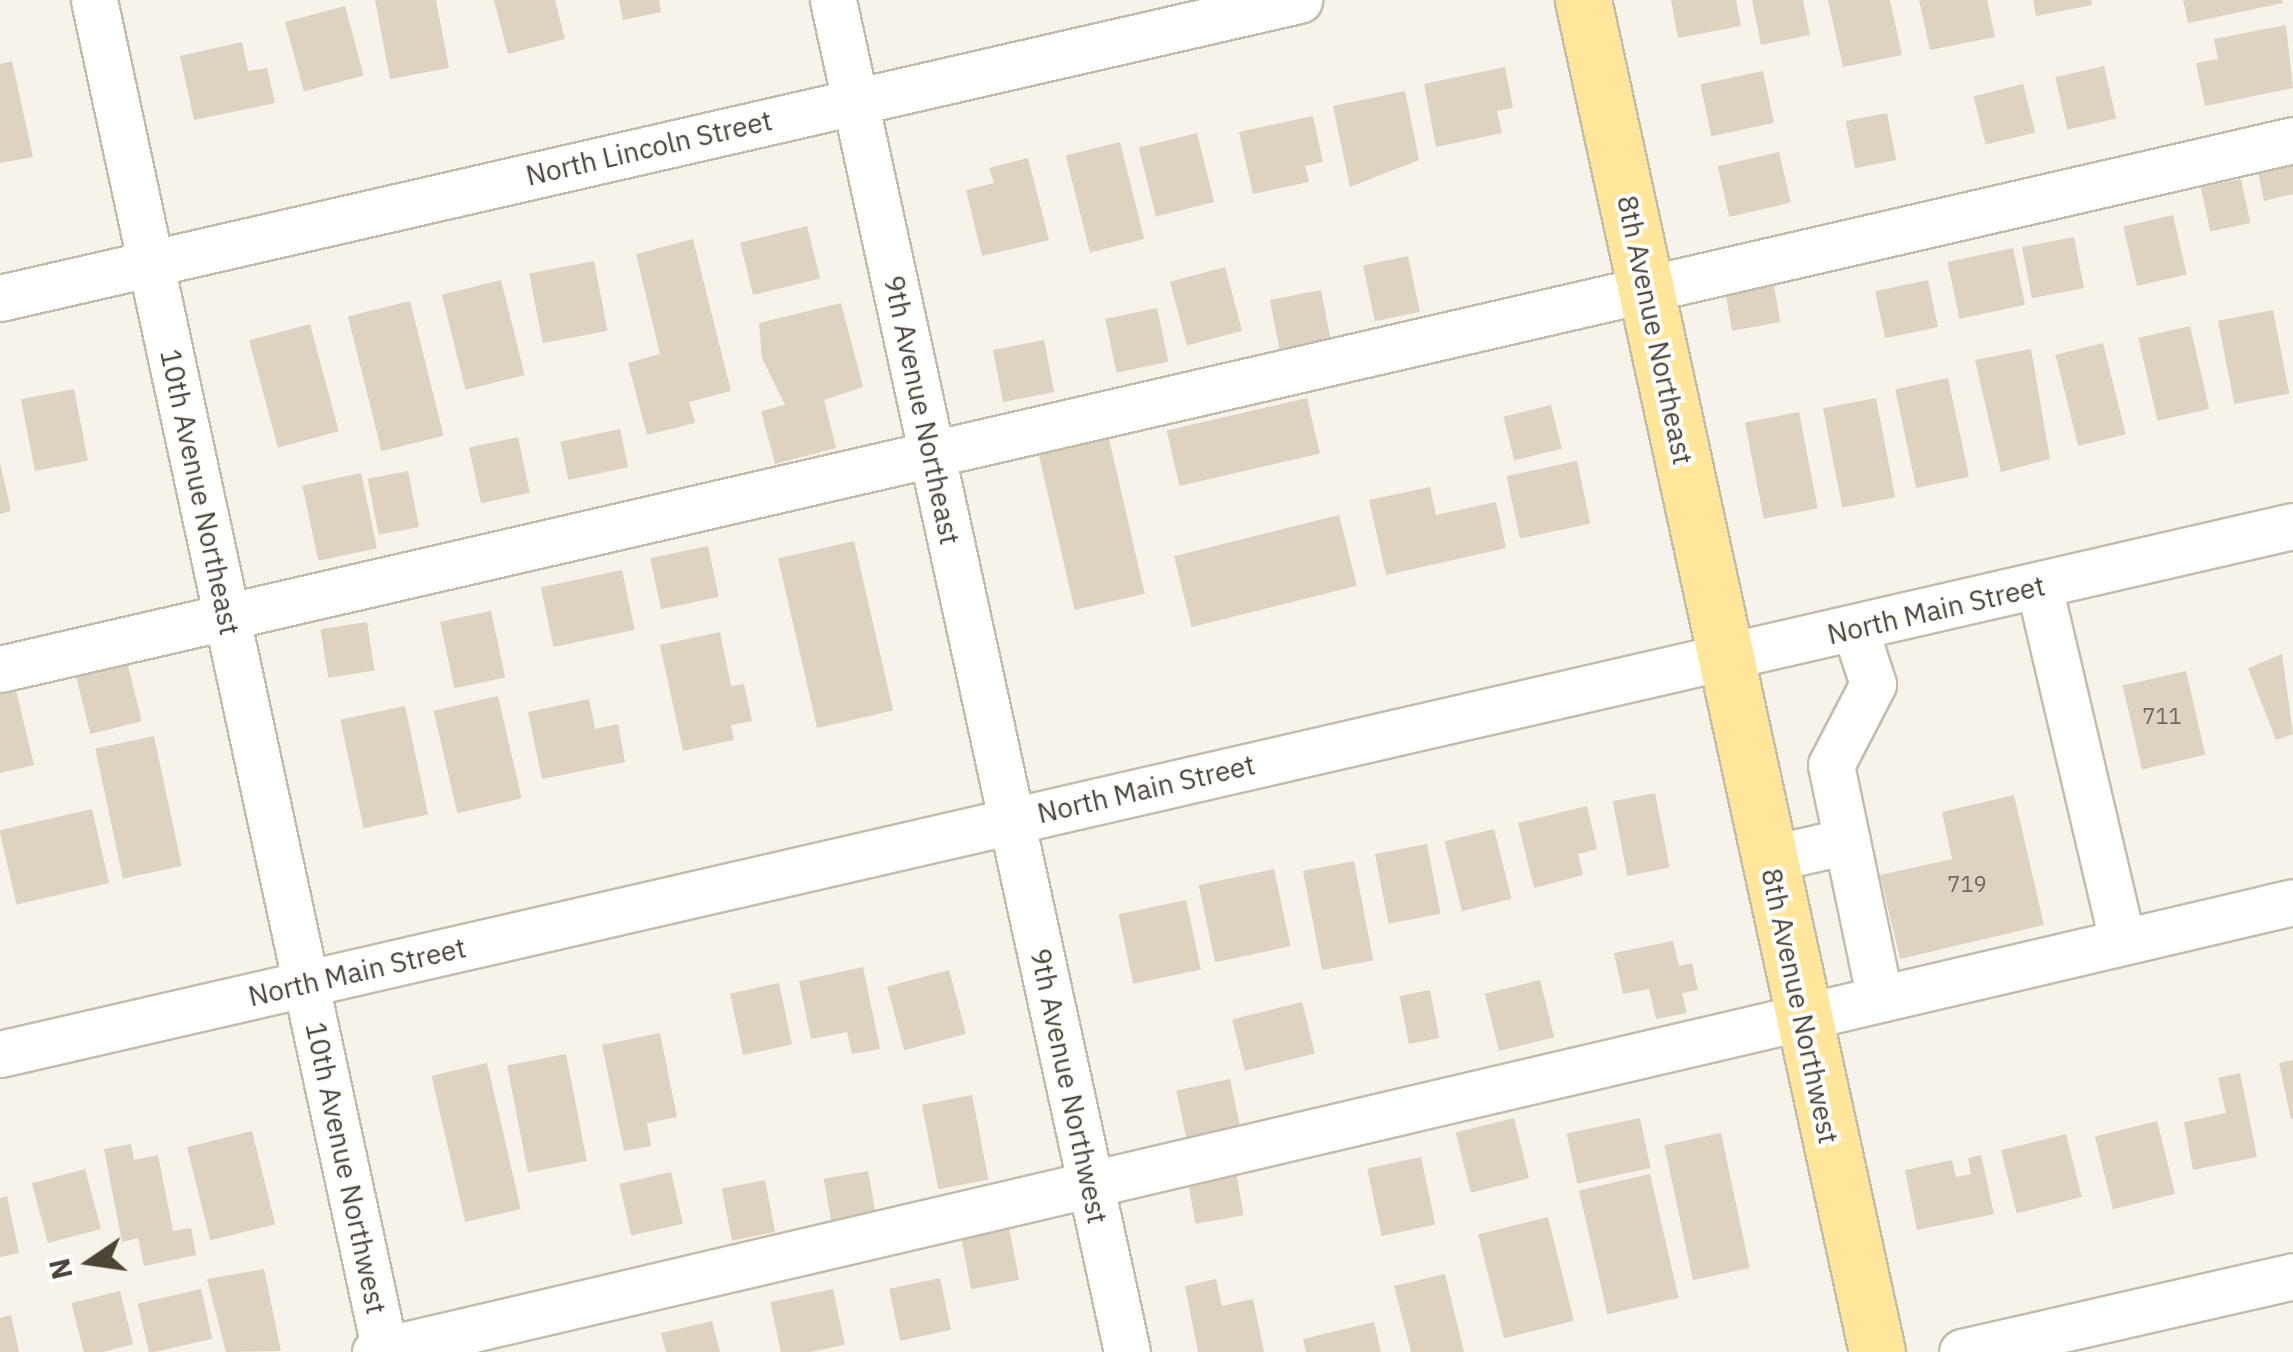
<!DOCTYPE html>
<html>
<head>
<meta charset="utf-8">
<style>
  body { margin:0 }
  #map { position:relative; width:2293px; height:1352px; overflow:hidden; background:#f7f3ea; font-family:"IBM Plex Sans",sans-serif }
  div>[style] { position:absolute }
  .building>* { inset:0; background:#ddd3c1; transform-origin:0 0 }
  .roads { filter:drop-shadow(2px 0 #c4bcab) drop-shadow(-2px 0 #c4bcab) drop-shadow(0 2px #c4bcab) drop-shadow(0 -2px #c4bcab) }
  .minor>* { height:45px; margin:-22.5px; padding:0 22.5px; transform-origin:22.5px; border-radius:22.5px; background:#fff }
  .major>* { height:55px; margin:-27.5px; padding:0 27.5px; transform-origin:27.5px; border-radius:27.5px; background:#ffe69b }
  span { translate:-50% -50%; white-space:nowrap; text-align:center; line-height:1.15; -webkit-text-stroke:8px #fff; paint-order:stroke }
  .number-label { font-size:22px; color:#70685a }
  .number-label span { -webkit-text-stroke-width:0 }
  .street-label { font-size:28px; color:#4c4537 }
  .north { position:absolute; left:40px; top:1212px; width:100px; height:100px; -webkit-text-stroke:8px #fff; paint-order:stroke; rotate:257deg; font-size:28px; font-weight:700; line-height:40px; text-align:center; color:#4c4537 }
  .north::after { content:''; display:block; margin:auto; width:35px; height:45px; background:#4c4537; clip-path:polygon(50% 0,100% 100%,50% 72%,0 100%) }
</style>
</head>
<body>
<div id="map">
  <div class="building">
    <i style="clip-path:polygon(375px 0,436px 0,449px 68px,390px 79px)"></i>
    <i style="clip-path:polygon(494px 0,555px 0,565px 39px,508px 54px)"></i>
    <i style="clip-path:polygon(619px 0,659px 0,661px 12px,623px 20px)"></i>
    <i style="clip-path:polygon(1671px 0,1736px 0,1741px 26px,1678px 38px)"></i>
    <i style="clip-path:polygon(1752px 0,1803px 0,1810px 35px,1761px 45px)"></i>
    <i style="clip-path:polygon(1828px 0,1890px 0,1902px 55px,1843px 67px)"></i>
    <i style="clip-path:polygon(1919px 0,1987px 0,1995px 37px,1930px 50px)"></i>
    <i style="clip-path:polygon(2033px 0,2091px 0,2092px 5px,2036px 16px)"></i>
    <i style="clip-path:polygon(2183px 0,2282px 0,2283px 3px,2188px 23px)"></i>
    <i style="left:345px;top:6px;width:72px;height:62px;rotate:75deg"></i>
    <i style="clip-path:polygon(2286px 25px,2293px 88px,2205px 106px,2196px 63px,2218px 59px,2214px 39px)"></i>
    <i style="clip-path:polygon(242px 42px,248px 71px,267px 68px,275px 103px,194px 120px,180px 56px)"></i>
    <i style="clip-path:polygon(12px 61px,33px 157px,0 163px,0 64px)"></i>
    <i style="left:2104px;top:66px;width:54px;height:50px;rotate:77deg"></i>
    <i style="clip-path:polygon(1505px 67px,1513px 108px,1497px 111px,1502px 133px,1436px 147px,1424px 84px)"></i>
    <i style="left:1763px;top:71px;width:53px;height:64px;rotate:78deg"></i>
    <i style="left:2023px;top:84px;width:50px;height:51px;rotate:76deg"></i>
    <i style="clip-path:polygon(1405px 91px,1419px 160px,1350px 187px,1333px 106px)"></i>
    <i style="left:1887px;top:113px;width:48px;height:42px;rotate:79deg"></i>
    <i style="clip-path:polygon(1313px 116px,1323px 162px,1305px 166px,1309px 182px,1253px 194px,1239px 132px)"></i>
    <i style="left:1197px;top:133px;width:71px;height:60px;rotate:76deg"></i>
    <i style="left:1120px;top:142px;width:100px;height:56px;rotate:76deg"></i>
    <i style="clip-path:polygon(2293px 149px,2293px 194px,2264px 201px,2255px 157px)"></i>
    <i style="left:1779px;top:152px;width:52px;height:63px;rotate:77deg"></i>
    <i style="clip-path:polygon(1028px 158px,1049px 240px,982px 256px,966px 190px,994px 183px,989px 168px)"></i>
    <i style="left:2241px;top:179px;width:45px;height:41px;rotate:78deg"></i>
    <i style="left:2173px;top:215px;width:61px;height:51px;rotate:77deg"></i>
    <i style="left:807px;top:226px;width:54px;height:69px;rotate:76deg"></i>
    <i style="left:2074px;top:237px;width:52px;height:53px;rotate:79deg"></i>
    <i style="clip-path:polygon(693px 239px,731px 391px,689px 402px,695px 423px,647px 435px,628px 363px,660px 354px,636px 254px)"></i>
    <i style="left:2013px;top:248px;width:58px;height:67px;rotate:78deg"></i>
    <i style="left:1408px;top:256px;width:57px;height:46px;rotate:78deg"></i>
    <i style="left:594px;top:261px;width:71px;height:66px;rotate:79deg"></i>
    <i style="left:1225px;top:267px;width:66px;height:57px;rotate:75deg"></i>
    <i style="left:1771px;top:269px;width:54px;height:49px;rotate:80deg"></i>
    <i style="left:501px;top:280px;width:98px;height:61px;rotate:76deg"></i>
    <i style="left:1928px;top:280px;width:48px;height:54px;rotate:78deg"></i>
    <i style="left:1321px;top:290px;width:51px;height:52px;rotate:79deg"></i>
    <i style="left:410px;top:301px;width:139px;height:64px;rotate:76deg"></i>
    <i style="clip-path:polygon(841px 303px,863px 387px,824px 400px,836px 448px,775px 464px,761px 411px,785px 405px,762px 358px,759px 323px)"></i>
    <i style="left:1157px;top:308px;width:55px;height:53px;rotate:78deg"></i>
    <i style="left:2273px;top:310px;width:85px;height:56px;rotate:79deg"></i>
    <i style="left:310px;top:324px;width:111px;height:63px;rotate:75deg"></i>
    <i style="left:2190px;top:326px;width:85px;height:53px;rotate:77deg"></i>
    <i style="left:1044px;top:340px;width:53px;height:52px;rotate:79deg"></i>
    <i style="left:2103px;top:343px;width:94px;height:49px;rotate:76deg"></i>
    <i style="clip-path:polygon(2031px 349px,2050px 459px,2001px 472px,1975px 360px)"></i>
    <i style="left:1948px;top:378px;width:101px;height:54px;rotate:78deg"></i>
    <i style="left:74px;top:389px;width:73px;height:54px;rotate:79deg"></i>
    <i style="left:1307px;top:398px;width:57px;height:144px;rotate:77deg"></i>
    <i style="left:1876px;top:398px;width:101px;height:54px;rotate:79deg"></i>
    <i style="left:1551px;top:405px;width:45px;height:49px;rotate:76deg"></i>
    <i style="left:1799px;top:412px;width:98px;height:55px;rotate:79deg"></i>
    <i style="left:620px;top:429px;width:39px;height:61px;rotate:78deg"></i>
    <i style="left:1107px;top:430px;width:168px;height:72px;rotate:77deg"></i>
    <i style="left:518px;top:437px;width:57px;height:50px;rotate:78deg"></i>
    <i style="left:1577px;top:461px;width:64px;height:72px;rotate:78deg"></i>
    <i style="clip-path:polygon(0 463px,11px 511px,0 514px)"></i>
    <i style="left:408px;top:471px;width:57px;height:41px;rotate:79deg"></i>
    <i style="left:361px;top:473px;width:77px;height:60px;rotate:78deg"></i>
    <i style="clip-path:polygon(1430px 487px,1436px 515px,1496px 502px,1506px 548px,1386px 575px,1369px 500px)"></i>
    <i style="left:1339px;top:515px;width:73px;height:170px;rotate:76deg"></i>
    <i style="left:854px;top:541px;width:174px;height:78px;rotate:77deg"></i>
    <i style="left:708px;top:546px;width:52px;height:59px;rotate:78deg"></i>
    <i style="left:622px;top:570px;width:61px;height:83px;rotate:78deg"></i>
    <i style="left:491px;top:611px;width:68px;height:52px;rotate:78deg"></i>
    <i style="left:367px;top:622px;width:49px;height:47px;rotate:81deg"></i>
    <i style="clip-path:polygon(720px 632px,731px 686px,744px 684px,752px 721px,731px 725px,734px 740px,683px 751px,660px 645px)"></i>
    <i style="clip-path:polygon(2282px 654px,2293px 734px,2276px 740px,2248px 668px)"></i>
    <i style="left:127px;top:662px;width:61px;height:53px;rotate:76deg"></i>
    <i style="left:2186px;top:671px;width:86px;height:65px;rotate:77deg"></i>
    <i style="clip-path:polygon(15px 686px,34px 765px,0 773px,0 690px)"></i>
    <i style="left:498px;top:696px;width:105px;height:66px;rotate:77deg"></i>
    <i style="clip-path:polygon(589px 699px,595px 729px,618px 724px,625px 762px,542px 779px,528px 712px)"></i>
    <i style="left:405px;top:706px;width:111px;height:66px;rotate:78deg"></i>
    <i style="left:154px;top:736px;width:133px;height:60px;rotate:78deg"></i>
    <i style="left:1655px;top:793px;width:76px;height:43px;rotate:79deg"></i>
    <i style="clip-path:polygon(2014px 795px,2044px 925px,1900px 959px,1880px 875px,1952px 859px,1942px 812px)"></i>
    <i style="clip-path:polygon(1587px 806px,1597px 849px,1578px 854px,1583px 875px,1534px 888px,1518px 823px)"></i>
    <i style="left:92px;top:809px;width:76px;height:95px;rotate:77deg"></i>
    <i style="left:1494px;top:829px;width:72px;height:51px;rotate:76deg"></i>
    <i style="left:1427px;top:844px;width:71px;height:53px;rotate:79deg"></i>
    <i style="left:1354px;top:861px;width:101px;height:52px;rotate:79deg"></i>
    <i style="left:1274px;top:869px;width:79px;height:77px;rotate:78deg"></i>
    <i style="left:1186px;top:900px;width:71px;height:69px;rotate:78deg"></i>
    <i style="clip-path:polygon(1673px 941px,1679px 966px,1692px 963px,1698px 990px,1682px 993px,1687px 1013px,1656px 1019px,1649px 989px,1623px 994px,1614px 953px)"></i>
    <i style="clip-path:polygon(863px 967px,880px 1049px,852px 1054px,847px 1032px,811px 1039px,799px 981px)"></i>
    <i style="left:949px;top:970px;width:66px;height:64px;rotate:75deg"></i>
    <i style="left:1540px;top:980px;width:59px;height:57px;rotate:76deg"></i>
    <i style="left:779px;top:983px;width:63px;height:50px;rotate:78deg"></i>
    <i style="left:1430px;top:990px;width:49px;height:31px;rotate:79deg"></i>
    <i style="left:1302px;top:1002px;width:53px;height:72px;rotate:76deg"></i>
    <i style="clip-path:polygon(660px 1033px,677px 1117px,647px 1123px,651px 1146px,624px 1151px,602px 1045px)"></i>
    <i style="left:566px;top:1054px;width:109px;height:60px;rotate:79deg"></i>
    <i style="clip-path:polygon(2293px 1060px,2293px 1119px,2291px 1119px,2279px 1063px)"></i>
    <i style="left:487px;top:1063px;width:150px;height:57px;rotate:77deg"></i>
    <i style="clip-path:polygon(2240px 1073px,2257px 1157px,2193px 1170px,2184px 1122px,2226px 1113px,2218px 1078px)"></i>
    <i style="left:1230px;top:1079px;width:50px;height:55px;rotate:78deg"></i>
    <i style="left:972px;top:1095px;width:86px;height:51px;rotate:79deg"></i>
    <i style="left:1514px;top:1118px;width:62px;height:60px;rotate:76deg"></i>
    <i style="left:1640px;top:1118px;width:51px;height:75px;rotate:78deg"></i>
    <i style="left:2157px;top:1121px;width:75px;height:64px;rotate:76deg"></i>
    <i style="left:252px;top:1131px;width:96px;height:67px;rotate:76deg"></i>
    <i style="left:1721px;top:1133px;width:138px;height:58px;rotate:78deg"></i>
    <i style="left:2066px;top:1134px;width:65px;height:67px;rotate:76deg"></i>
    <i style="clip-path:polygon(131px 1144px,134px 1160px,158px 1155px,173px 1231px,191px 1228px,196px 1255px,144px 1266px,138px 1238px,122px 1242px,104px 1149px)"></i>
    <i style="clip-path:polygon(1981px 1155px,1994px 1214px,1917px 1230px,1905px 1170px,1952px 1160px,1956px 1177px,1971px 1174px,1968px 1158px)"></i>
    <i style="left:1421px;top:1157px;width:69px;height:55px;rotate:78deg"></i>
    <i style="left:1235px;top:1166px;width:50px;height:49px;rotate:80deg"></i>
    <i style="left:85px;top:1169px;width:62px;height:55px;rotate:75deg"></i>
    <i style="left:868px;top:1171px;width:46px;height:45px;rotate:80deg"></i>
    <i style="left:671px;top:1172px;width:53px;height:53px;rotate:77deg"></i>
    <i style="left:1650px;top:1174px;width:127px;height:73px;rotate:77deg"></i>
    <i style="left:765px;top:1180px;width:53px;height:44px;rotate:79deg"></i>
    <i style="clip-path:polygon(7px 1196px,19px 1253px,0 1257px,0 1198px)"></i>
    <i style="left:1007px;top:1217px;width:64px;height:49px;rotate:79deg"></i>
    <i style="left:1548px;top:1217px;width:107px;height:72px;rotate:76deg"></i>
    <i style="clip-path:polygon(264px 1269px,281px 1351px,226px 1352px,207px 1279px)"></i>
    <i style="clip-path:polygon(1445px 1274px,1464px 1352px,1411px 1352px,1394px 1286px)"></i>
    <i style="left:940px;top:1278px;width:53px;height:52px;rotate:78deg"></i>
    <i style="clip-path:polygon(1216px 1279px,1222px 1306px,1253px 1299px,1264px 1352px,1198px 1352px,1185px 1286px)"></i>
    <i style="left:201px;top:1289px;width:51px;height:65px;rotate:77deg"></i>
    <i style="left:833px;top:1289px;width:57px;height:64px;rotate:78deg"></i>
    <i style="left:120px;top:1291px;width:55px;height:50px;rotate:76deg"></i>
    <i style="clip-path:polygon(11px 1315px,19px 1352px,0 1352px,0 1318px)"></i>
    <i style="clip-path:polygon(712px 1321px,720px 1352px,666px 1352px,661px 1333px)"></i>
    <i style="clip-path:polygon(1374px 1322px,1381px 1352px,1306px 1352px,1303px 1339px)"></i>
  </div>
  <div class="roads">
    <div class="minor">
      <i style="left:94px;top:0;width:1383px;rotate:77.85deg"></i>
      <i style="left:833px;top:0;width:1384px;rotate:77.73deg"></i>
      <i style="left:0;top:298px;width:1333px;rotate:-12.92deg"></i>
      <i style="left:2039px;top:586px;width:364px;rotate:76.8deg"></i>
      <i style="left:1855px;top:629px;width:58px;rotate:71.9deg"></i>
      <i style="left:1873px;top:684px;width:91px;rotate:117.4deg"></i>
      <i style="left:1831px;top:765px;width:234px;rotate:78.2deg"></i>
      <i style="left:0;top:669px;width:2353px;rotate:-12.99deg"></i>
      <i style="left:1768px;top:859px;width:81px;rotate:-12.8deg"></i>
      <i style="left:0;top:1054px;width:2353px;rotate:-12.97deg"></i>
      <i style="left:375px;top:1352px;width:1970px;rotate:-13.2deg"></i>
      <i style="left:1962px;top:1352px;width:340px;rotate:-12.9deg"></i>
    </div>
    <div class="major">
      <i style="left:1583px;top:0;width:1384px;rotate:77.73deg"></i>
    </div>
  </div>
  <div class="number-label">
    <span style="left:2162px;top:716px">711</span>
    <span style="left:1967px;top:884px">719</span>
  </div>
  <div class="street-label">
    <span style="left:649px;top:148px;rotate:-13deg">North Lincoln Street</span>
    <span style="left:1655px;top:330px;rotate:78deg">8th Avenue Northeast</span>
    <span style="left:922px;top:410px;rotate:78deg">9th Avenue Northeast</span>
    <span style="left:200px;top:492px;rotate:78deg">10th Avenue Northeast</span>
    <span style="left:1936px;top:610px;rotate:-13deg">North Main Street</span>
    <span style="left:1146px;top:789px;rotate:-13deg">North Main Street</span>
    <span style="left:357px;top:972px;rotate:-13deg">North Main Street</span>
    <span style="left:1800px;top:1006px;rotate:78deg">8th Avenue Northwest</span>
    <span style="left:1069px;top:1086px;rotate:78deg">9th Avenue Northwest</span>
    <span style="left:346px;top:1168px;rotate:78deg">10th Avenue Northwest</span>
  </div>
  <div class="north">N</div>
</div>
</body>
</html>
